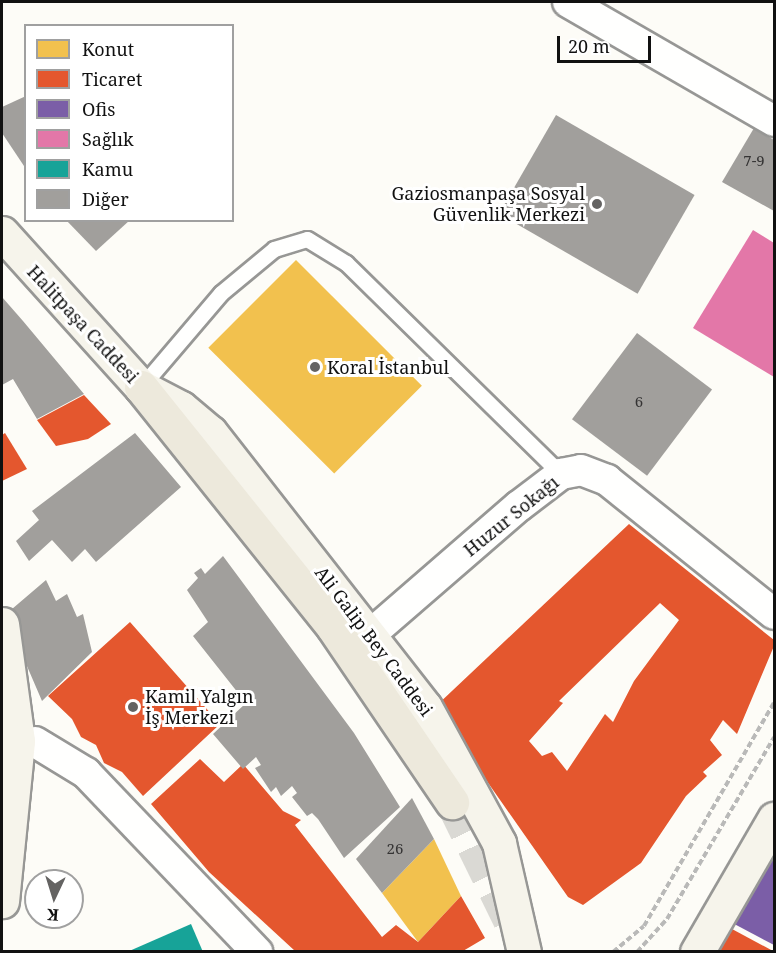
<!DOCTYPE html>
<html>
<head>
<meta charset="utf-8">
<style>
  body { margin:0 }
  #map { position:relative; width:776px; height:953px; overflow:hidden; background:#fdfcf7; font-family:"Noto Serif",serif }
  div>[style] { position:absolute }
  .homes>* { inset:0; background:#f2c14e; transform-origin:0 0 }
  .shops>* { inset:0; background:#e4572e }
  .offices>* { inset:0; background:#7b5ea7 }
  .health>* { inset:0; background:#e377a8 }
  .public>* { inset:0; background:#17a398 }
  .building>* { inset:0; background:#a19f9c; transform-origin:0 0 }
  .primary-tunnel>* { height:33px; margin-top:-16.5px; transform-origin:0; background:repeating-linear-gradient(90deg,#dad9d4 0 33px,transparent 0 49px) }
  .path>* { height:4px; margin-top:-2px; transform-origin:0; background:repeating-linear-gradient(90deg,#b9b9b8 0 6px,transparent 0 9px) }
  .roads { filter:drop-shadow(2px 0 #979795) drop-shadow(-2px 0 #979795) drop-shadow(0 2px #979795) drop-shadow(0 -2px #979795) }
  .lane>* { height:15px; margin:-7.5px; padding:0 7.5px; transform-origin:7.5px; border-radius:7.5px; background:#fffffe }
  .street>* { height:30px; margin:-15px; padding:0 15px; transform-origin:15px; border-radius:15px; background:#fffffe }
  .secondary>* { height:33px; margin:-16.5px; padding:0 16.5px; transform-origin:16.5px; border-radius:16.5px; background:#f6f4eb }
  .primary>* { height:33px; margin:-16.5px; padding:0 16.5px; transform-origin:16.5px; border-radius:16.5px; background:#ede9dc }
  .dots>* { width:16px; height:16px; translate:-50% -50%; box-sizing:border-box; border:3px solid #fff; border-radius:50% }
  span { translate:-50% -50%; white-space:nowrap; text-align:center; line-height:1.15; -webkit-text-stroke:6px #fff; paint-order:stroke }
  .number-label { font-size:15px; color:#353434 }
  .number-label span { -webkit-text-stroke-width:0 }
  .poi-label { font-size:18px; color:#111 }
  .right { translate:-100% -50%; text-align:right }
  .left { translate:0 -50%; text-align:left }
  .street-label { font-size:18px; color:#111 }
  .frame { position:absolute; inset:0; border:3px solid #111; pointer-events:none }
  .legend { position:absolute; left:24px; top:24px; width:210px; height:198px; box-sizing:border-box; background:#fff; border:2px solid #a0a0a0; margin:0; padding:8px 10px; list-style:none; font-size:18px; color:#111 }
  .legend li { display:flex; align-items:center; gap:12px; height:30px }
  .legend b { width:30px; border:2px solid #a0a0a0 }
  .north { position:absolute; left:24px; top:869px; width:60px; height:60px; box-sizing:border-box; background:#fff; border:2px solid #a0a0a0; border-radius:50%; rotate:184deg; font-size:16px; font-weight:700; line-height:24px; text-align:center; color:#111 }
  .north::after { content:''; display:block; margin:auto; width:21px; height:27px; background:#646362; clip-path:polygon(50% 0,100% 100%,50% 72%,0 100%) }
  .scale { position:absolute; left:557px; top:36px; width:94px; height:27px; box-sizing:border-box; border:3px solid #111; border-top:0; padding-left:8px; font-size:18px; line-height:21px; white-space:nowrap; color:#111; -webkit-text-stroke:4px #fff; paint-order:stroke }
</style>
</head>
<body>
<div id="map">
  <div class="homes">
    <i style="left:296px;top:260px;width:178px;height:124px;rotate:45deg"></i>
    <i style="clip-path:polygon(434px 839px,461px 896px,418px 942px,382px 893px)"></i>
  </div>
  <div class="shops">
    <i style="clip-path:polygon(84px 395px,111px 424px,88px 439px,56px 446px,37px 420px)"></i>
    <i style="clip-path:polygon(5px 433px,27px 469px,2px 481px,2px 435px)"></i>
    <i style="clip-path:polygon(evenodd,629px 524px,774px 640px,774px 646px,737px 734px,723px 720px,710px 740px,722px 755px,703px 772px,707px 776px,686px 796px,641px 863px,583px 905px,568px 897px,435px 707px,629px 524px,660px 603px,679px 620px,634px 681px,613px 722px,605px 714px,567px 771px,552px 752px,542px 756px,529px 741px,563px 703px,559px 701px,660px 603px)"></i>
    <i style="clip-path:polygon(130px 622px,220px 724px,143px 796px,122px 772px,104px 763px,96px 745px,81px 737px,72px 719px,48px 696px)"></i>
    <i style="clip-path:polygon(200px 759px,224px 782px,243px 764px,283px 811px,301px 820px,295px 825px,382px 937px,396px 925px,418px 942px,461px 896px,485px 938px,463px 951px,295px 951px,209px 872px,151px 804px)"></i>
    <i style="clip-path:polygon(732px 929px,773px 951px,719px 951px)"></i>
  </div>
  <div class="offices">
    <i style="clip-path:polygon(766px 846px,774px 851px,774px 945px,723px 918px)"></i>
  </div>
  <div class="health">
    <i style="clip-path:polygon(753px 230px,774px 243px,774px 377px,693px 328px)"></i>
  </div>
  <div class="public">
    <i style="clip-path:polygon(191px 924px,203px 952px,127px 952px)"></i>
  </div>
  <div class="building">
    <i style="clip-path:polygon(26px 96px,26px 169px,2px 133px,2px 107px)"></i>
    <i style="left:556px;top:115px;width:160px;height:114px;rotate:30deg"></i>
    <i style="clip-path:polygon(754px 128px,774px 140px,774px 211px,722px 182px)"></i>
    <i style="clip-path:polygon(66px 220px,130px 220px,96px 251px)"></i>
    <i style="clip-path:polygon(2px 297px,23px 321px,84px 394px,37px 419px,13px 379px,2px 385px)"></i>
    <i style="left:637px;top:333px;width:94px;height:108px;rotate:37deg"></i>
    <i style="clip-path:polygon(135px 433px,181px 487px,96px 562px,85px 549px,72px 562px,52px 540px,29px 561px,16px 541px,39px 520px,32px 511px)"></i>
    <i style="clip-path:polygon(223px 556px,354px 733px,400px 807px,344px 858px,318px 819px,312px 813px,307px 816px,292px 797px,297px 793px,292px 786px,281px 796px,276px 787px,271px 792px,255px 768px,261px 765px,256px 757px,243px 769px,213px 734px,246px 703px,193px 636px,208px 622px,187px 590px,198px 578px,194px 573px,201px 568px,205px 574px)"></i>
    <i style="clip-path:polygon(46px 580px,56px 601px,67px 594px,77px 617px,83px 614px,92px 652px,42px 701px,5px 615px)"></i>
    <i style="clip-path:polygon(412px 798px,434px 839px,382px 893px,356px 859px)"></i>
  </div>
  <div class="primary-tunnel">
    <i style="left:452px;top:802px;width:135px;rotate:64deg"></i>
  </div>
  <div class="path">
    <i style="left:613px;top:952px;width:40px;rotate:-40deg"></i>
    <i style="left:644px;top:926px;width:258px;rotate:-59.8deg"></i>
    <i style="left:637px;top:952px;width:45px;rotate:-47.7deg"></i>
    <i style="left:667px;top:919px;width:211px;rotate:-59.5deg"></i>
  </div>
  <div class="roads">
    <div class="lane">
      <i style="left:141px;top:387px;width:123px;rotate:-49.6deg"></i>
      <i style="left:221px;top:293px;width:69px;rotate:-39.7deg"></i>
      <i style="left:274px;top:249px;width:34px;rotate:-17deg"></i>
      <i style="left:307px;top:239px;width:46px;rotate:31.6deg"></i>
      <i style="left:346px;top:263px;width:301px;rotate:44.5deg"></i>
    </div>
    <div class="street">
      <i style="left:568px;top:2px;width:238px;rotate:30deg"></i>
      <i style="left:371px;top:634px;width:196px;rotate:-40.9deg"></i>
      <i style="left:519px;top:506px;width:53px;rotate:-37.3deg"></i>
      <i style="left:561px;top:474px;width:20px;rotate:-11deg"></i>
      <i style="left:581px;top:470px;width:28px;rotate:21deg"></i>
      <i style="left:607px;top:480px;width:214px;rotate:38.7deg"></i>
      <i style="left:35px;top:742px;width:60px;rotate:31.3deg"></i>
      <i style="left:86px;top:773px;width:248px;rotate:46.3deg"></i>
    </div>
    <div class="secondary">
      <i style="left:2px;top:233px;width:207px;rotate:47.9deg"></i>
      <i style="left:141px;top:387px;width:45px;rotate:27.7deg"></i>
      <i style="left:181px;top:408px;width:38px;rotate:40deg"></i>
      <i style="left:210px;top:432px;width:349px;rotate:52deg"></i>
      <i style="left:425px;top:707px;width:155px;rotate:61.4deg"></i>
      <i style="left:499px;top:843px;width:112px;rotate:77.1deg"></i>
      <i style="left:2px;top:624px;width:118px;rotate:82.2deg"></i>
      <i style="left:18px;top:741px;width:161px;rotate:95.7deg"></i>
      <i style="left:697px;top:952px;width:154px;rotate:-59.9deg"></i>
    </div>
    <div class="primary">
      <i style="left:141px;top:387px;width:307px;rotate:51.3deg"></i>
      <i style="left:333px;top:627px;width:212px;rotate:55.8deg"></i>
    </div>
  </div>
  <div class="dots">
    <i style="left:597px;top:204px;background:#646362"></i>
    <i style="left:315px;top:367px;background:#646362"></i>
    <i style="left:133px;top:707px;background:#646362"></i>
  </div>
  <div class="number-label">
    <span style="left:754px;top:161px">7-9</span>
    <span style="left:639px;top:402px">6</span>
    <span style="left:395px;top:849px">26</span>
  </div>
  <div class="poi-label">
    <span class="right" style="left:585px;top:204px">Gaziosmanpaşa Sosyal<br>Güvenlik Merkezi</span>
    <span class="left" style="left:327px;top:367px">Koral İstanbul</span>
    <span class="left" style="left:145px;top:707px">Kamil Yalgın<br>İş Merkezi</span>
  </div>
  <div class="street-label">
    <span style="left:83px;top:324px;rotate:47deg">Halitpaşa Caddesi</span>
    <span style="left:511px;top:516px;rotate:-39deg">Huzur Sokağı</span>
    <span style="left:374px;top:641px;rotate:53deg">Ali Galip Bey Caddesi</span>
  </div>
  <div class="frame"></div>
  <ul class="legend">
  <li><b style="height:16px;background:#f2c14e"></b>Konut</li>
  <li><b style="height:16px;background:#e4572e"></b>Ticaret</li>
  <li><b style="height:16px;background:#7b5ea7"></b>Ofis</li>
  <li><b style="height:16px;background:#e377a8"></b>Sağlık</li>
  <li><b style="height:16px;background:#17a398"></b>Kamu</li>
  <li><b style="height:16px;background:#a19f9c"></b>Diğer</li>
  </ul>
  <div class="north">K</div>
  <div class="scale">20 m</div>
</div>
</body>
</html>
